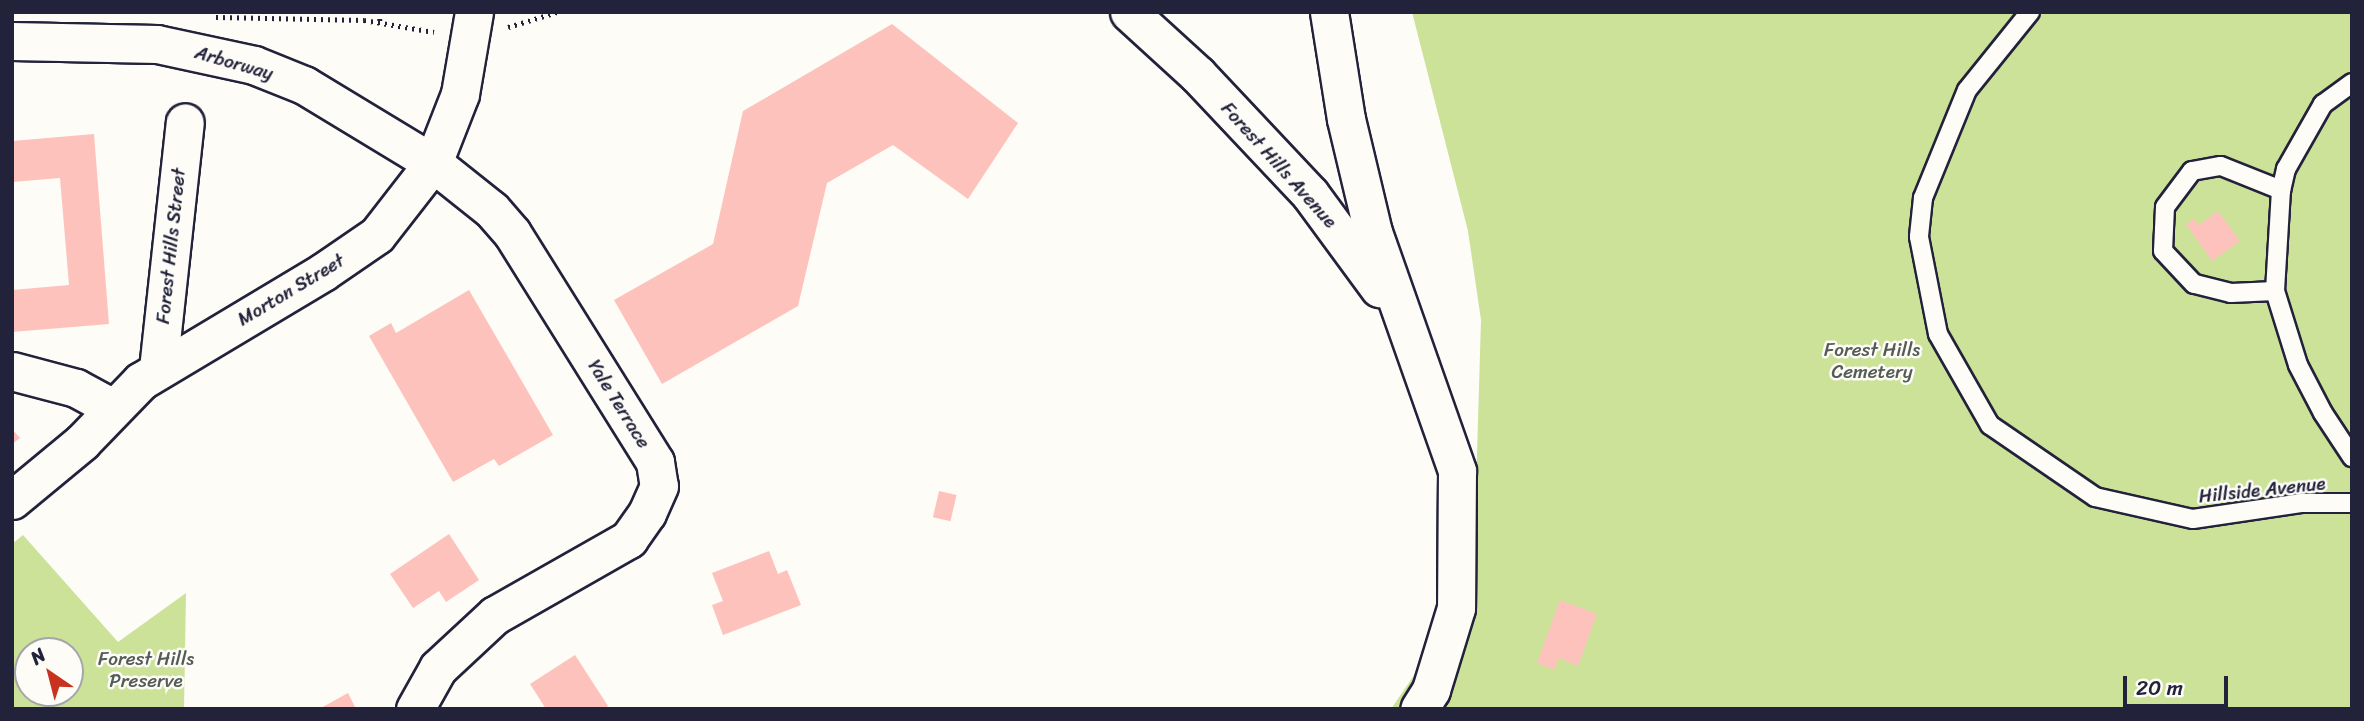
<!DOCTYPE html>
<html>
<head>
<meta charset="utf-8">
<style>
  body { margin:0 }
  #map { position:relative; width:2364px; height:721px; overflow:hidden; background:#fdfcf7; font-family:Sriracha,sans-serif }
  div>[style] { position:absolute }
  .green>* { inset:0; background:#cbe298 }
  .building>* { inset:0; background:#fec2bc; transform-origin:0 0 }
  .path>* { height:4.5px; margin-top:-2.25px; transform-origin:0; background:repeating-linear-gradient(90deg,#22223b 0 2px,transparent 0 7px) }
  .roads { filter:drop-shadow(2px 0 #22223b) drop-shadow(-2px 0 #22223b) drop-shadow(0 2px #22223b) drop-shadow(0 -2px #22223b) }
  .service>* { height:18px; margin:-9px; padding:0 9px; transform-origin:9px; border-radius:9px; background:#fdfcf7 }
  .minor>* { height:37px; margin:-18.5px; padding:0 18.5px; transform-origin:18.5px; border-radius:18.5px; background:#fdfcf7 }
  span { translate:-50% -50%; white-space:nowrap; text-align:center; line-height:1.15; -webkit-text-stroke:5px #fdfcf7; paint-order:stroke }
  .street-label { font-size:19px; color:#22223b }
  .park-label { font-size:19px; color:#555c57 }
  .frame { position:absolute; inset:0; border:14px solid #22223b; pointer-events:none }
  .north { position:absolute; left:14px; top:637px; width:70px; height:70px; box-sizing:border-box; background:#fdfcf7; border:2px solid #a5a5ac; border-radius:50%; rotate:325deg; font-size:19px; font-weight:700; line-height:28px; text-align:center; color:#22223b }
  .north::after { content:''; display:block; margin:auto; width:24px; height:32px; background:#c8321e; clip-path:polygon(50% 0,100% 100%,50% 72%,0 100%) }
  .scale { position:absolute; left:2123px; top:676px; width:105px; height:32px; box-sizing:border-box; border:4px solid #22223b; border-top:0; padding-left:9px; font-size:21px; line-height:24px; white-space:nowrap; color:#22223b; -webkit-text-stroke:5px #fdfcf7; paint-order:stroke }
</style>
</head>
<body>
<div id="map">
  <div class="green">
    <i style="clip-path:polygon(1412px 12px,2352px 12px,2352px 709px,1391px 709px,1473px 589px,1481px 320px,1468px 231px)"></i>
    <i style="clip-path:polygon(evenodd,23px 535px,118px 642px,186px 593px,184px 709px,12px 709px,12px 544px,23px 535px,28px 651px,70px 651px,70px 693px,28px 693px,28px 651px)"></i>
  </div>
  <div class="building">
    <i style="clip-path:polygon(892px 24px,1018px 123px,968px 199px,893px 145px,827px 183px,798px 306px,662px 384px,614px 300px,713px 244px,743px 111px)"></i>
    <i style="clip-path:polygon(94px 134px,109px 324px,12px 332px,12px 290px,69px 285px,60px 178px,12px 182px,12px 141px)"></i>
    <i style="clip-path:polygon(2218px 211px,2240px 241px,2212px 261px,2186px 224px,2194px 219px,2199px 225px)"></i>
    <i style="clip-path:polygon(469px 290px,553px 435px,499px 466px,494px 459px,453px 482px,369px 336px,391px 323px,396px 333px)"></i>
    <i style="clip-path:polygon(12px 429px,20px 438px,12px 444px)"></i>
    <i style="left:939px;top:491px;width:18px;height:27px;rotate:13deg"></i>
    <i style="clip-path:polygon(449px 534px,479px 580px,446px 602px,439px 591px,413px 608px,390px 574px)"></i>
    <i style="clip-path:polygon(769px 551px,778px 574px,787px 570px,801px 605px,723px 635px,712px 605px,723px 601px,712px 573px)"></i>
    <i style="clip-path:polygon(1560px 600px,1597px 614px,1578px 666px,1559px 658px,1554px 670px,1537px 663px)"></i>
    <i style="clip-path:polygon(575px 655px,608px 706px,604px 709px,546px 709px,530px 684px)"></i>
    <i style="clip-path:polygon(348px 693px,356px 709px,319px 709px)"></i>
  </div>
  <div class="path">
    <i style="left:380px;top:12px;width:11px;rotate:90deg"></i>
    <i style="left:216px;top:17px;width:148px;rotate:1.2deg"></i>
    <i style="left:364px;top:20px;width:71px;rotate:9.7deg"></i>
    <i style="left:508px;top:27px;width:51px;rotate:-17deg"></i>
  </div>
  <div class="roads">
    <div class="service">
      <i style="left:2030px;top:12px;width:100px;rotate:128.9deg"></i>
      <i style="left:1967px;top:90px;width:117px;rotate:112.2deg"></i>
      <i style="left:1923px;top:198px;width:39px;rotate:96deg"></i>
      <i style="left:1919px;top:237px;width:99px;rotate:78.9deg"></i>
      <i style="left:1938px;top:334px;width:105px;rotate:60.3deg"></i>
      <i style="left:1990px;top:425px;width:127px;rotate:34.4deg"></i>
      <i style="left:2095px;top:497px;width:100px;rotate:12.7deg"></i>
      <i style="left:2193px;top:519px;width:109px;rotate:-8.4deg"></i>
      <i style="left:2301px;top:503px;width:51px"></i>
      <i style="left:2352px;top:83px;width:36px;rotate:144deg"></i>
      <i style="left:2323px;top:104px;width:75px;rotate:119.6deg"></i>
      <i style="left:2286px;top:169px;width:22px;rotate:103deg"></i>
      <i style="left:2281px;top:190px;width:101px;rotate:93.4deg"></i>
      <i style="left:2275px;top:291px;width:77px;rotate:72.7deg"></i>
      <i style="left:2298px;top:365px;width:54px;rotate:62.5deg"></i>
      <i style="left:2323px;top:413px;width:53px;rotate:56.6deg"></i>
      <i style="left:2275px;top:291px;width:44px;rotate:177.4deg"></i>
      <i style="left:2231px;top:293px;width:38px;rotate:-166deg"></i>
      <i style="left:2194px;top:284px;width:45px;rotate:-133.2deg"></i>
      <i style="left:2163px;top:251px;width:44px;rotate:-87.4deg"></i>
      <i style="left:2165px;top:207px;width:45px;rotate:-53.1deg"></i>
      <i style="left:2192px;top:171px;width:29px;rotate:-10deg"></i>
      <i style="left:2221px;top:166px;width:65px;rotate:21.8deg"></i>
    </div>
    <div class="minor">
      <i style="left:1129px;top:12px;width:92px;rotate:42.4deg"></i>
      <i style="left:1197px;top:74px;width:165px;rotate:46.7deg"></i>
      <i style="left:1310px;top:194px;width:117px;rotate:53.7deg"></i>
      <i style="left:1329px;top:12px;width:108px;rotate:81deg"></i>
      <i style="left:1346px;top:119px;width:116px;rotate:76.6deg"></i>
      <i style="left:1373px;top:232px;width:253px;rotate:70.6deg"></i>
      <i style="left:1457px;top:471px;width:137px;rotate:90.4deg"></i>
      <i style="left:1456px;top:608px;width:86px;rotate:107deg"></i>
      <i style="left:1431px;top:690px;width:22px;rotate:122deg"></i>
      <i style="left:12px;top:41px;width:145px;rotate:1.2deg"></i>
      <i style="left:157px;top:44px;width:99px;rotate:12.2deg"></i>
      <i style="left:254px;top:65px;width:54px;rotate:21.8deg"></i>
      <i style="left:304px;top:85px;width:151px;rotate:31.2deg"></i>
      <i style="left:433px;top:163px;width:75px;rotate:38.5deg"></i>
      <i style="left:492px;top:210px;width:30px;rotate:49deg"></i>
      <i style="left:512px;top:233px;width:270px;rotate:58deg"></i>
      <i style="left:655px;top:462px;width:24px;rotate:81deg"></i>
      <i style="left:659px;top:486px;width:30px;rotate:114deg"></i>
      <i style="left:647px;top:513px;width:32px;rotate:125deg"></i>
      <i style="left:629px;top:539px;width:154px;rotate:150.4deg"></i>
      <i style="left:495px;top:615px;width:78px;rotate:137.1deg"></i>
      <i style="left:438px;top:668px;width:47px;rotate:119.3deg"></i>
      <i style="left:158px;top:369px;width:248px;rotate:-83.8deg"></i>
      <i style="left:12px;top:371px;width:66px;rotate:14.9deg"></i>
      <i style="left:76px;top:388px;width:42px;rotate:28.4deg"></i>
      <i style="left:12px;top:500px;width:91px;rotate:-39.6deg"></i>
      <i style="left:82px;top:442px;width:85px;rotate:-46deg"></i>
      <i style="left:141px;top:381px;width:212px;rotate:-30.9deg"></i>
      <i style="left:323px;top:272px;width:65px;rotate:-34.4deg"></i>
      <i style="left:377px;top:235px;width:91px;rotate:-52.1deg"></i>
      <i style="left:433px;top:163px;width:74px;rotate:-68.6deg"></i>
      <i style="left:460px;top:94px;width:83px;rotate:-80.3deg"></i>
    </div>
  </div>
  <div class="street-label">
    <span style="left:234px;top:63px;rotate:16deg">Arborway</span>
    <span style="left:1279px;top:165px;rotate:48deg">Forest Hills Avenue</span>
    <span style="left:171px;top:246px;rotate:-84deg">Forest Hills Street</span>
    <span style="left:291px;top:290px;rotate:-31deg">Morton Street</span>
    <span style="left:619px;top:404px;rotate:58deg">Yale Terrace</span>
    <span style="left:2262px;top:490px;rotate:-6deg">Hillside Avenue</span>
  </div>
  <div class="park-label">
    <span style="left:1872px;top:361px">Forest Hills<br>Cemetery</span>
    <span style="left:146px;top:670px">Forest Hills<br>Preserve</span>
  </div>
  <div class="frame"></div>
  <div class="north">N</div>
  <div class="scale">20 m</div>
</div>
</body>
</html>
